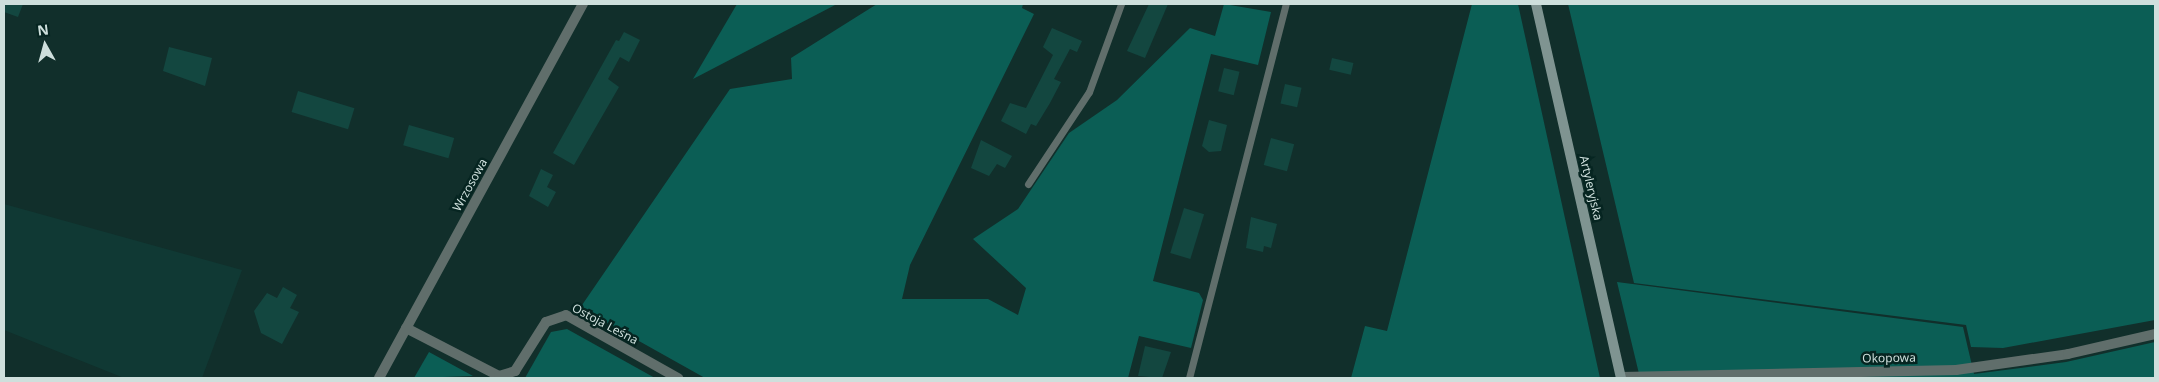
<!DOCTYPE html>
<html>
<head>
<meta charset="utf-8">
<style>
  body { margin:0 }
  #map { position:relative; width:2159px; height:382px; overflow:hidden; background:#112f2b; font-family:"Noto Sans",sans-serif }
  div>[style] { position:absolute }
  .built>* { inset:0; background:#103934 }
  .green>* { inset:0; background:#0b5e55 }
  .building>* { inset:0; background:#134740; transform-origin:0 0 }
  .lane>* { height:7px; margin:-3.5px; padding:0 3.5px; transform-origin:3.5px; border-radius:3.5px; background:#606e6b }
  .street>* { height:10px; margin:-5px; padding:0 5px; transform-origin:5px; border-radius:5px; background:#606e6b }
  .secondary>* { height:10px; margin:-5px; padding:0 5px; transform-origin:5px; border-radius:5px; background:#7f9491 }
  span { translate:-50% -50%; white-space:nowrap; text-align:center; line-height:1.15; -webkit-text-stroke:5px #062521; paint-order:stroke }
  .street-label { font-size:12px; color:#cedfdc }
  .frame { position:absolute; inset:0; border:5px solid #cedfdc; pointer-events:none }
  .north { position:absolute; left:20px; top:20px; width:50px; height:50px; -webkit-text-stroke:4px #062521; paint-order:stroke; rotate:353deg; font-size:14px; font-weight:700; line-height:20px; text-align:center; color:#cedfdc }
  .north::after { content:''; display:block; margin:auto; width:18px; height:22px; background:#cedfdc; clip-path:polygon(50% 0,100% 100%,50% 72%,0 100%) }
</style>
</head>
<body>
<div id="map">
  <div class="built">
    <i style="clip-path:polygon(4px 204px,242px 270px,202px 378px,124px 378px,4px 330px)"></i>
  </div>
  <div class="green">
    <i style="clip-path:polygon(737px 4px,837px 4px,693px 79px)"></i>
    <i style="clip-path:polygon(877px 4px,1023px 4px,1022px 8px,1034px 14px,910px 265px,902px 299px,988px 299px,1018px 315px,1026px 288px,973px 239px,1018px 209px,1069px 133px,1117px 100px,1190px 28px,1215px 36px,1224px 4px,1271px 12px,1258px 65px,1211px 54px,1153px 281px,1199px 293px,1203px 300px,1191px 348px,1139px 336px,1128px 378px,705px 378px,580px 308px,730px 89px,792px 79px,791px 58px)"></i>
    <i style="clip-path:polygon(1472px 4px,1518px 4px,1600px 378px,1351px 378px,1365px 326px,1387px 331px)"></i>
    <i style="clip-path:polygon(1568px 4px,2155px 4px,2155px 320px,2003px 348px,1971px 347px,1966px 325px,1634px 283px)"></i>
    <i style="clip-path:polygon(1617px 282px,1963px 327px,1974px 374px,2066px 362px,2155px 342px,2155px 378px,1640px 378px)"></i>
    <i style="clip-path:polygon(567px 329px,655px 378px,525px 378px,551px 332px)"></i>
    <i style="clip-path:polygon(429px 352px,473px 376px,414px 378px)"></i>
  </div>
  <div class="building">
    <i style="clip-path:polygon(4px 4px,23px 4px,18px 17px,4px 12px)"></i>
    <i style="clip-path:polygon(1149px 4px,1168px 4px,1145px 58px,1127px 51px)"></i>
    <i style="clip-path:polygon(1052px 28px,1082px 41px,1077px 52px,1070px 49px,1054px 79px,1061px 82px,1050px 103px,1036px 126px,1031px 124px,1026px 134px,1001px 121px,1010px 103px,1026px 108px,1053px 55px,1043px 47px)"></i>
    <i style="clip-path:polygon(624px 32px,640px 40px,629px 62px,620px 57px,608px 79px,619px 87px,574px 165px,553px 153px,616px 40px,619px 41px)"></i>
    <i style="clip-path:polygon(169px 47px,212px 58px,205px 86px,163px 71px)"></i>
    <i style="left:1332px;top:58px;width:22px;height:12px;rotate:13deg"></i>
    <i style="left:1224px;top:68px;width:16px;height:24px;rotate:14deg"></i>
    <i style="left:1285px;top:84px;width:17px;height:20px;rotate:13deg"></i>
    <i style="left:298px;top:91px;width:59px;height:22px;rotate:17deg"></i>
    <i style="clip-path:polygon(1209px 120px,1227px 125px,1221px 151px,1209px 152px,1202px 146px)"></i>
    <i style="left:409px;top:125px;width:47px;height:21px;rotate:16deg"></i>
    <i style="left:1271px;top:138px;width:24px;height:28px;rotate:15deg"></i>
    <i style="clip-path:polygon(981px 140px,1012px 156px,1005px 168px,997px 164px,989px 176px,971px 168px)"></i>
    <i style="clip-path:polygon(541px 169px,553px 175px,547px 187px,556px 192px,548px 207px,529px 196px)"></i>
    <i style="left:1184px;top:208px;width:21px;height:47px;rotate:17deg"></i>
    <i style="clip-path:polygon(1251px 217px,1277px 224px,1271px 248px,1264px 246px,1263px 252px,1246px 248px)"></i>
    <i style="clip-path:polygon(283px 287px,297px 295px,290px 308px,299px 312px,282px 344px,261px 333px,254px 311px,267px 293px,277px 298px)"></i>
    <i style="clip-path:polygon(1145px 346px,1171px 352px,1162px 378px,1138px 376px)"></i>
  </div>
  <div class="lane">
    <i style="left:1028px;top:184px;width:110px;rotate:-56.5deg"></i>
    <i style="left:1089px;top:92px;width:94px;rotate:-70deg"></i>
    <i style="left:1189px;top:378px;width:386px;rotate:-75.5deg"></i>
  </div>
  <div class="street">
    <i style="left:406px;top:328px;width:105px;rotate:27.3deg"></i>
    <i style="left:499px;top:376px;width:17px;rotate:-17deg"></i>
    <i style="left:515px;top:371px;width:58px;rotate:-57.7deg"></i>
    <i style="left:546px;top:322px;width:21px;rotate:-19deg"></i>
    <i style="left:566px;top:315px;width:129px;rotate:29.4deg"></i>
    <i style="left:1621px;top:377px;width:335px;rotate:-1.2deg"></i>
    <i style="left:1956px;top:370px;width:113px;rotate:-8.1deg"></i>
    <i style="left:2068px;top:354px;width:89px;rotate:-12.9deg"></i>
    <i style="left:379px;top:378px;width:426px;rotate:-61.4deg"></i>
  </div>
  <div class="secondary">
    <i style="left:1536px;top:4px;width:384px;rotate:77.2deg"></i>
  </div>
  <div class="street-label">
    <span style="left:470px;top:185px;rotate:-61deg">Wrzosowa</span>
    <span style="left:1591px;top:188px;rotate:77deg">Artyleryjska</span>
    <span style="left:605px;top:324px;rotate:28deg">Ostoja Leśna</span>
    <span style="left:1889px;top:358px;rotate:-1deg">Okopowa</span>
  </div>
  <div class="frame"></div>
  <div class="north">N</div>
</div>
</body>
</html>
